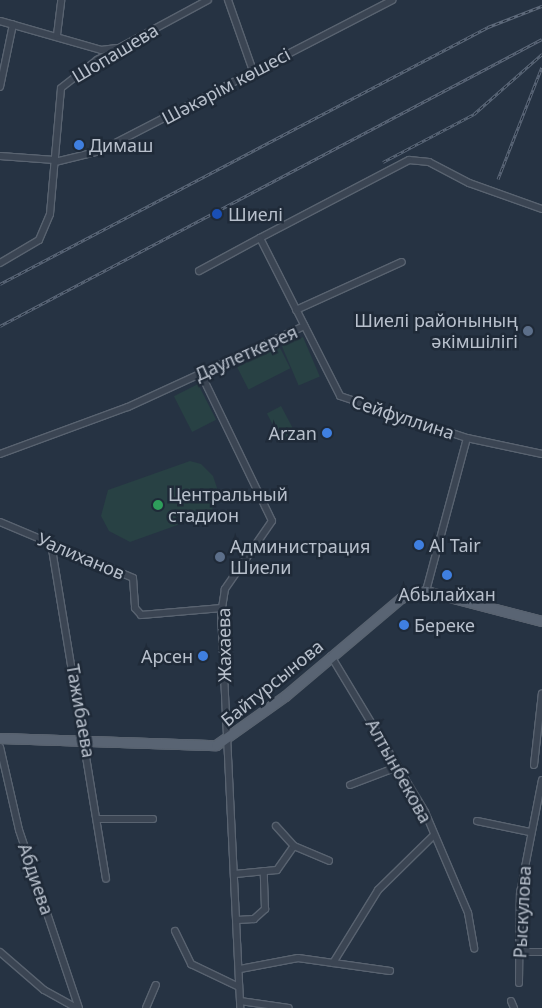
<!DOCTYPE html>
<html>
<head>
<meta charset="utf-8">
<style>
  body { margin:0 }
  #map { position:relative; width:542px; height:1008px; overflow:hidden; background:#263343; font-family:"Noto Sans",sans-serif }
  div>[style] { position:absolute }
  .green>* { inset:0; background:#284144; transform-origin:0 0 }
  .roads { filter:drop-shadow(1px 0 #596370) drop-shadow(-1px 0 #596370) drop-shadow(0 1px #596370) drop-shadow(0 -1px #596370) }
  .minor>* { height:6px; margin:-3px; padding:0 3px; transform-origin:3px; border-radius:3px; background:#3b4553 }
  .major>* { height:9px; margin:-4.5px; padding:0 4.5px; transform-origin:4.5px; border-radius:4.5px; background:#596473 }
  .rail>* { height:3px; margin-top:-1.5px; transform-origin:0; background:repeating-linear-gradient(90deg,#1f2a38 0 4px,#5d697a 0 8px); box-sizing:border-box; border-block:1px solid #5d697a }
  .dots>* { width:14px; height:14px; translate:-50% -50%; box-sizing:border-box; border:2px solid #1f2a38; border-radius:50% }
  span { translate:-50% -50%; white-space:nowrap; text-align:center; line-height:1.15; -webkit-text-stroke:5px #1f2a38; paint-order:stroke }
  .street-label { font-size:18px; color:#b8c0cc }
  .poi-label { font-size:18px; color:#b8c0cc }
  .left { translate:0 -50%; text-align:left }
  .right { translate:-100% -50%; text-align:right }
</style>
</head>
<body>
<div id="map">
  <div class="green">
    <i style="left:303px;top:337px;width:43px;height:23px;rotate:67deg"></i>
    <i style="left:279px;top:346px;width:25px;height:47px;rotate:63deg"></i>
    <i style="left:198px;top:384px;width:40px;height:27px;rotate:63deg"></i>
    <i style="left:281px;top:406px;width:32px;height:16px;rotate:62deg"></i>
    <i style="clip-path:polygon(190px 461px,201px 464px,213px 476px,218px 491px,211px 513px,130px 542px,109px 531px,101px 516px,108px 490px)"></i>
  </div>
  <div class="roads">
    <div class="minor">
      <i style="left:228px;top:0;width:75px;rotate:70.6deg"></i>
      <i style="left:0;top:21px;width:105px;rotate:16deg"></i>
      <i style="left:101px;top:50px;width:16px;rotate:-7deg"></i>
      <i style="left:57px;top:35px;width:35px;rotate:-83deg"></i>
      <i style="left:0;top:87px;width:64px;rotate:-78.3deg"></i>
      <i style="left:0;top:156px;width:55px;rotate:4.2deg"></i>
      <i style="left:55px;top:162px;width:46px;rotate:-13.7deg"></i>
      <i style="left:100px;top:151px;width:329px;rotate:-27.3deg"></i>
      <i style="left:542px;top:209px;width:77px;rotate:-160.4deg"></i>
      <i style="left:469px;top:183px;width:45px;rotate:-152.3deg"></i>
      <i style="left:429px;top:162px;width:20px;rotate:-174deg"></i>
      <i style="left:409px;top:160px;width:168px;rotate:152.4deg"></i>
      <i style="left:260px;top:238px;width:177px;rotate:63.1deg"></i>
      <i style="left:340px;top:396px;width:134px;rotate:18.3deg"></i>
      <i style="left:467px;top:438px;width:77px;rotate:12deg"></i>
      <i style="left:0;top:263px;width:45px;rotate:-30.5deg"></i>
      <i style="left:39px;top:240px;width:28px;rotate:-67deg"></i>
      <i style="left:50px;top:214px;width:126px;rotate:-85deg"></i>
      <i style="left:61px;top:88px;width:46px;rotate:-37.9deg"></i>
      <i style="left:97px;top:60px;width:126px;rotate:-28.4deg"></i>
      <i style="left:199px;top:271px;width:69px;rotate:-28.4deg"></i>
      <i style="left:296px;top:310px;width:116px;rotate:-24.4deg"></i>
      <i style="left:201px;top:374px;width:163px;rotate:64.2deg"></i>
      <i style="left:272px;top:521px;width:83px;rotate:124.7deg"></i>
      <i style="left:225px;top:589px;width:24px;rotate:99deg"></i>
      <i style="left:221px;top:613px;width:395px;rotate:87.2deg"></i>
      <i style="left:0;top:454px;width:136px;rotate:-20.2deg"></i>
      <i style="left:128px;top:407px;width:194px;rotate:-24.7deg"></i>
      <i style="left:0;top:522px;width:144px;rotate:22.8deg"></i>
      <i style="left:133px;top:578px;width:30px;rotate:86deg"></i>
      <i style="left:135px;top:608px;width:9px;rotate:49deg"></i>
      <i style="left:141px;top:615px;width:81px;rotate:-4.9deg"></i>
      <i style="left:51px;top:543px;width:340px;rotate:80.7deg"></i>
      <i style="left:426px;top:591px;width:158px;rotate:-75deg"></i>
      <i style="left:331px;top:656px;width:182px;rotate:58.9deg"></i>
      <i style="left:425px;top:812px;width:110px;rotate:66.9deg"></i>
      <i style="left:468px;top:913px;width:36px;rotate:80deg"></i>
      <i style="left:0;top:747px;width:85px;rotate:77.1deg"></i>
      <i style="left:19px;top:830px;width:188px;rotate:71.4deg"></i>
      <i style="left:534px;top:765px;width:72px;rotate:-83.7deg"></i>
      <i style="left:350px;top:785px;width:50px;rotate:-21deg"></i>
      <i style="left:99px;top:819px;width:54px"></i>
      <i style="left:477px;top:821px;width:54px;rotate:11.7deg"></i>
      <i style="left:294px;top:846px;width:38px;rotate:23deg"></i>
      <i style="left:235px;top:874px;width:42px;rotate:-5.4deg"></i>
      <i style="left:277px;top:870px;width:29px;rotate:-55deg"></i>
      <i style="left:294px;top:846px;width:27px;rotate:-132deg"></i>
      <i style="left:237px;top:920px;width:17px;rotate:-3deg"></i>
      <i style="left:254px;top:919px;width:15px;rotate:-42deg"></i>
      <i style="left:265px;top:909px;width:38px;rotate:-92deg"></i>
      <i style="left:175px;top:931px;width:37px;rotate:64deg"></i>
      <i style="left:191px;top:964px;width:53px;rotate:25.6deg"></i>
      <i style="left:0;top:952px;width:58px;rotate:40.8deg"></i>
      <i style="left:44px;top:990px;width:38px;rotate:29deg"></i>
      <i style="left:520px;top:952px;width:22px"></i>
      <i style="left:333px;top:963px;width:86px;rotate:-58.3deg"></i>
      <i style="left:378px;top:890px;width:77px;rotate:-44.5deg"></i>
      <i style="left:240px;top:969px;width:59px;rotate:-10.7deg"></i>
      <i style="left:298px;top:958px;width:93px;rotate:8deg"></i>
      <i style="left:519px;top:983px;width:90px;rotate:-89.4deg"></i>
      <i style="left:520px;top:893px;width:115px;rotate:-79deg"></i>
      <i style="left:240px;top:1001px;width:49px;rotate:8.1deg"></i>
      <i style="left:511px;top:1001px;width:8px;rotate:67deg"></i>
      <i style="left:146px;top:1008px;width:25px;rotate:-67deg"></i>
    </div>
    <div class="major">
      <i style="left:0;top:738px;width:216px;rotate:1.9deg"></i>
      <i style="left:216px;top:745px;width:85px;rotate:-35.4deg"></i>
      <i style="left:285px;top:696px;width:152px;rotate:-40.2deg"></i>
      <i style="left:401px;top:598px;width:26px;rotate:-16deg"></i>
      <i style="left:426px;top:591px;width:120px;rotate:14.5deg"></i>
    </div>
  </div>
  <div class="rail">
    <i style="left:383px;top:162px;width:103px;rotate:-27.8deg"></i>
    <i style="left:474px;top:114px;width:91px;rotate:-41.4deg"></i>
    <i style="left:498px;top:179px;width:120px;rotate:-68.6deg"></i>
    <i style="left:0;top:284px;width:552px;rotate:-27.77deg"></i>
    <i style="left:488px;top:27px;width:58px;rotate:-21.3deg"></i>
    <i style="left:0;top:326px;width:613px;rotate:-27.9deg"></i>
  </div>
  <div class="dots">
    <i style="left:79px;top:145px;background:#3f7fe0"></i>
    <i style="left:217px;top:214px;background:#1a4fb4"></i>
    <i style="left:528px;top:331px;background:#5c6f8a"></i>
    <i style="left:327px;top:433px;background:#3f7fe0"></i>
    <i style="left:158px;top:505px;background:#2e9e5b"></i>
    <i style="left:419px;top:545px;background:#3f7fe0"></i>
    <i style="left:220px;top:557px;background:#5c6f8a"></i>
    <i style="left:447px;top:575px;background:#3f7fe0"></i>
    <i style="left:404px;top:625px;background:#3f7fe0"></i>
    <i style="left:203px;top:656px;background:#3f7fe0"></i>
  </div>
  <div class="street-label">
    <span style="left:115px;top:53px;rotate:-31deg">Шопашева</span>
    <span style="left:226px;top:86px;rotate:-28deg">Шәкәрім көшесі</span>
    <span style="left:246px;top:353px;rotate:-24deg">Даулеткерея</span>
    <span style="left:403px;top:417px;rotate:18deg">Сейфуллина</span>
    <span style="left:81px;top:556px;rotate:23deg">Уалиханов</span>
    <span style="left:224px;top:645px;rotate:-91deg">Жахаева</span>
    <span style="left:272px;top:683px;rotate:-39deg">Байтурсынова</span>
    <span style="left:81px;top:711px;rotate:80deg">Тажибаева</span>
    <span style="left:399px;top:771px;rotate:61deg">Алтынбекова</span>
    <span style="left:36px;top:879px;rotate:71deg">Абдиева</span>
    <span style="left:522px;top:912px;rotate:-87deg">Рыскулова</span>
  </div>
  <div class="poi-label">
    <span class="left" style="left:89px;top:145px">Димаш</span>
    <span class="left" style="left:228px;top:214px">Шиелі</span>
    <span class="right" style="left:518px;top:331px">Шиелі районының<br>әкімшілігі</span>
    <span class="right" style="left:317px;top:433px">Arzan</span>
    <span class="left" style="left:168px;top:505px">Центральный<br>стадион</span>
    <span class="left" style="left:429px;top:545px">Al Tair</span>
    <span class="left" style="left:230px;top:557px">Администрация<br>Шиели</span>
    <span style="left:447px;top:594px">Абылайхан</span>
    <span class="left" style="left:414px;top:625px">Береке</span>
    <span class="right" style="left:193px;top:656px">Арсен</span>
  </div>
</div>
</body>
</html>
